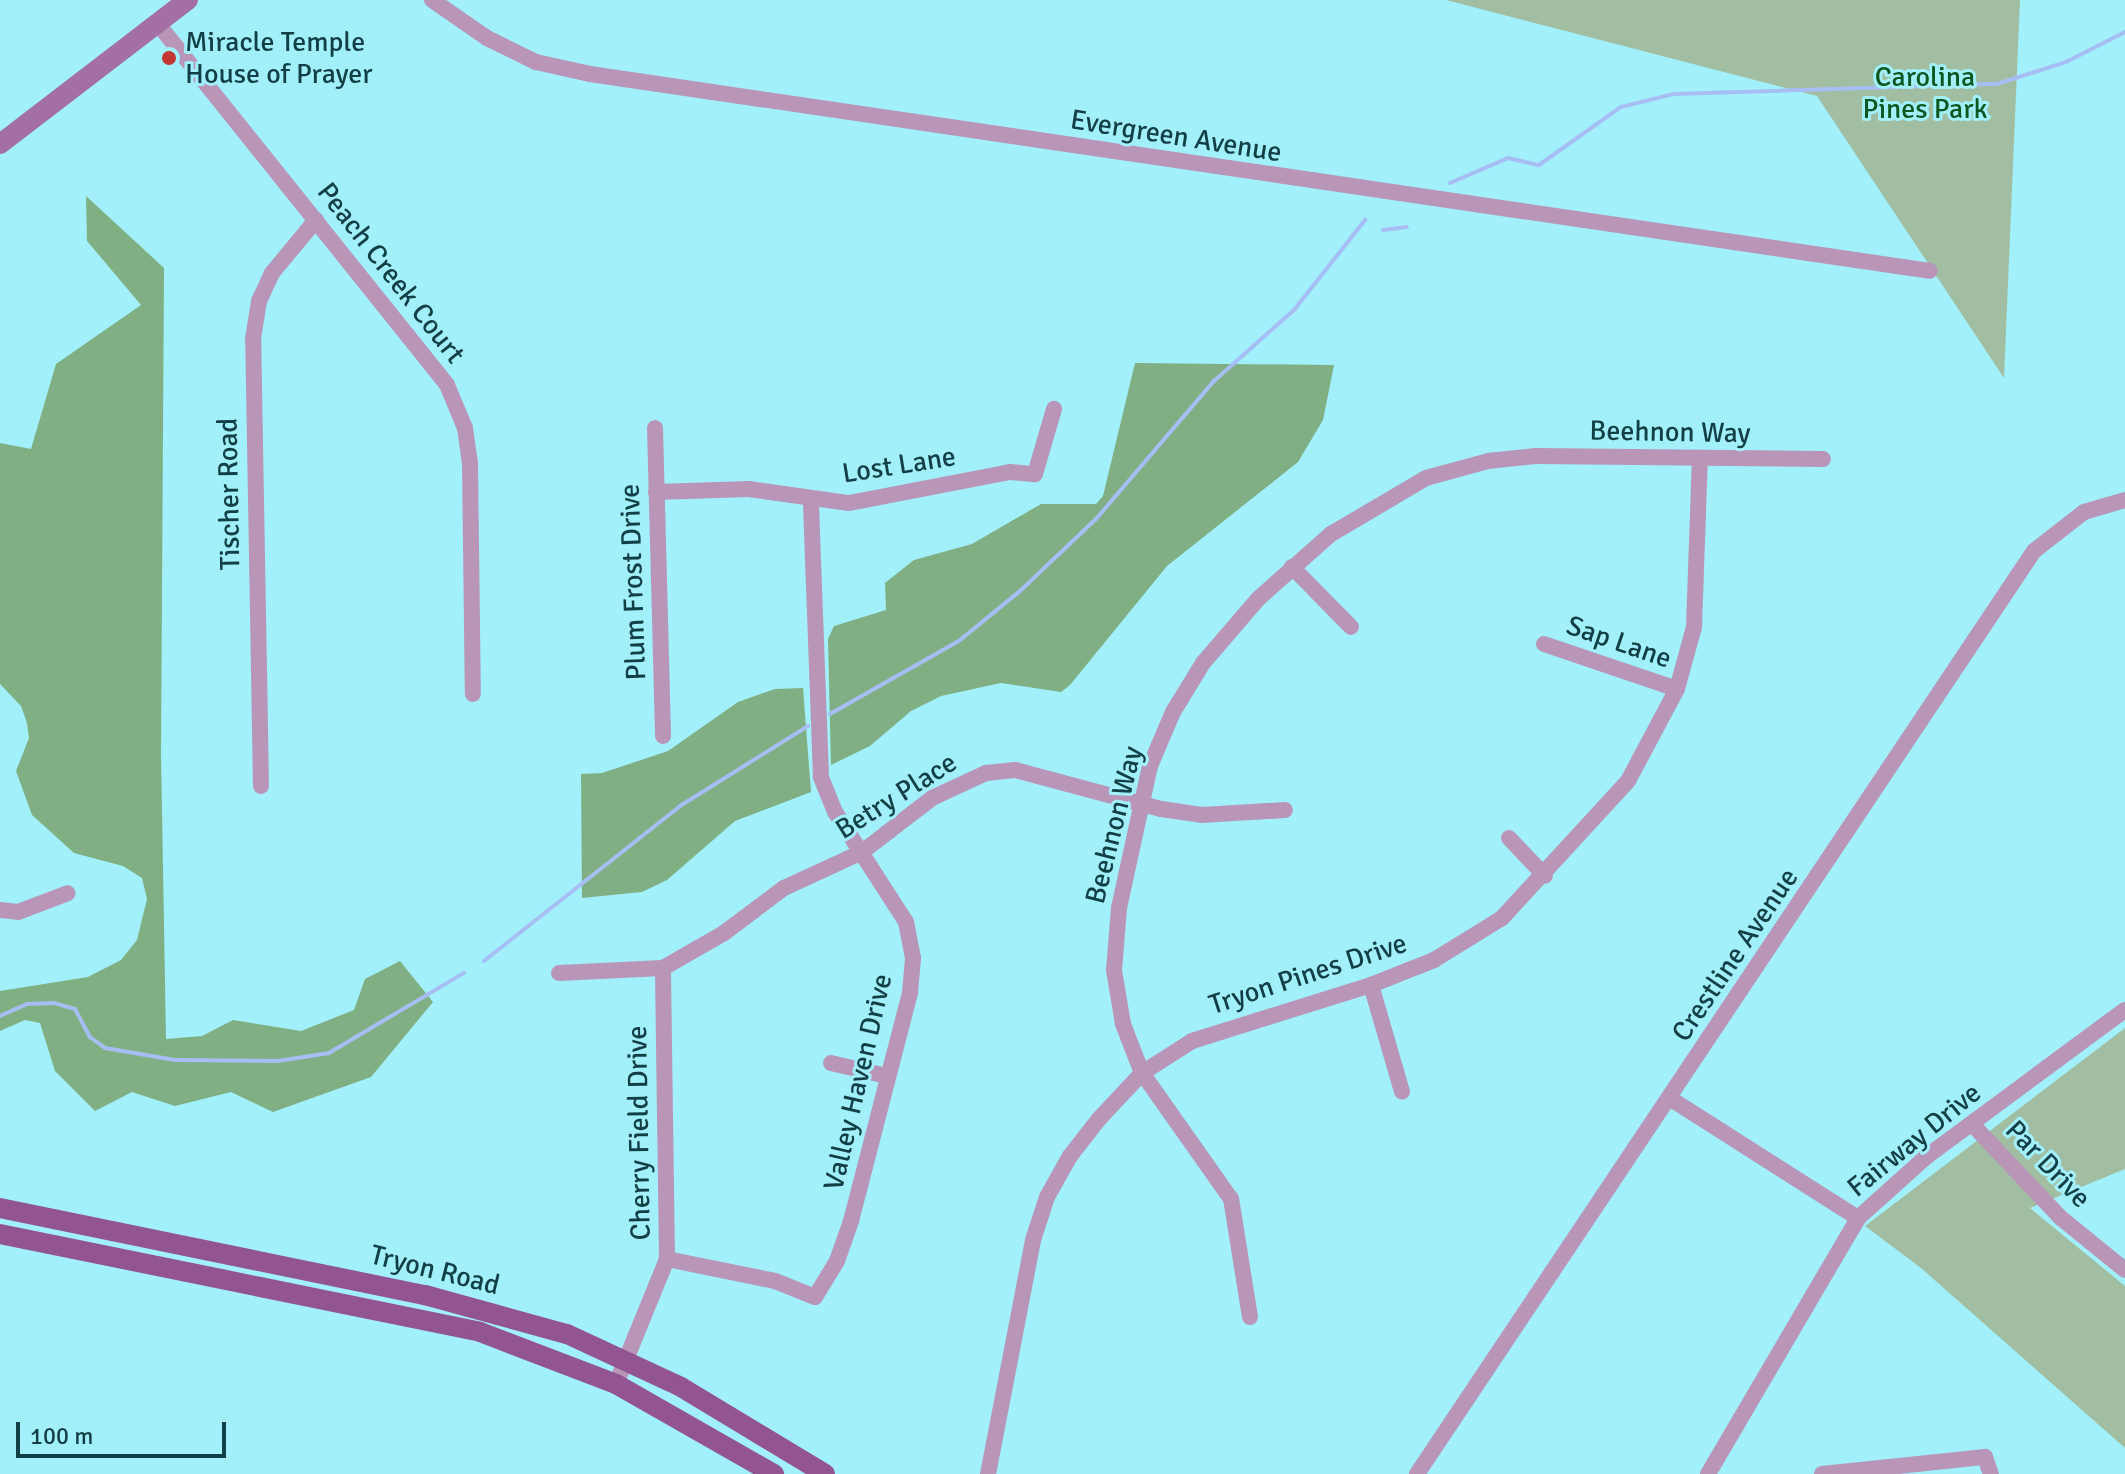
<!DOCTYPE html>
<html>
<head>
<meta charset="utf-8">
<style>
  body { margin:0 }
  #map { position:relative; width:2125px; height:1474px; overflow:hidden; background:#a1f0fb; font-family:Signika,sans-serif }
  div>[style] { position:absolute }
  .green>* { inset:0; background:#a1bea3 }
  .forest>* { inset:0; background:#7faf83 }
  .stream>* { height:4px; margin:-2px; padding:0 2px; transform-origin:2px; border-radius:2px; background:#a7bef5 }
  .street>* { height:16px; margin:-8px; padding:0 8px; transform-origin:8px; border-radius:8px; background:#b995b8 }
  .secondary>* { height:20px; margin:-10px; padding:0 10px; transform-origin:10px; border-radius:10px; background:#a470a3 }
  .primary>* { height:20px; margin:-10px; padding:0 10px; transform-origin:10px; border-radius:10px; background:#935494 }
  .dots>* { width:22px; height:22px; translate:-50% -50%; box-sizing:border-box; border:4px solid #a1f0fb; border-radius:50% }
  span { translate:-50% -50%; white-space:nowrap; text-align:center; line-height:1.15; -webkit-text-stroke:6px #a1f0fb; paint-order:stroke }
  .poi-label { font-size:28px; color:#123f45 }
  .left { translate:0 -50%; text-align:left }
  .park-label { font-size:28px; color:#0a561e }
  .street-label { font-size:28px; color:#123f45 }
  .scale { position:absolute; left:16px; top:1422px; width:210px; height:36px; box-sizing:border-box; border:4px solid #123f45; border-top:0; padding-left:10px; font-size:24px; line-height:28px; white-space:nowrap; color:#123f45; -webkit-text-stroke:6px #a1f0fb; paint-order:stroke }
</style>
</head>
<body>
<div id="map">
  <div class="green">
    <i style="clip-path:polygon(1446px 0,2020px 0,2004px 378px,1817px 96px)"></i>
    <i style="clip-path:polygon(2125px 1028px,2125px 1169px,2030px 1208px,2125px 1286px,2125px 1448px,1921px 1268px,1865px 1226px)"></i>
  </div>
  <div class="forest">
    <i style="clip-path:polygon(86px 196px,164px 268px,161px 754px,166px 1039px,202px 1036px,233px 1020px,301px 1031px,354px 1010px,365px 979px,400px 961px,433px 1002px,371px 1077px,273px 1112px,231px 1092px,175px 1106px,132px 1092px,95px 1111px,55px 1071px,40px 1023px,25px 1020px,0 1031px,0 991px,88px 977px,121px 960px,137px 940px,147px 899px,142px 878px,123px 866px,74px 853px,32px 815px,16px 771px,29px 738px,27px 723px,21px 706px,0 684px,0 443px,31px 449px,56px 364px,141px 305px,87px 241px)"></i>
    <i style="clip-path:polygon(1135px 363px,1334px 365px,1323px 420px,1298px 462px,1167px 566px,1070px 685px,1061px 692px,1001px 683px,941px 696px,911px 711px,870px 746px,831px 765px,828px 639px,834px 626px,886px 610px,885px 583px,914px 560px,972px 544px,1041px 504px,1096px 504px,1103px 496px)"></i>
    <i style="clip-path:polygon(803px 688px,811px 792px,735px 821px,667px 880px,642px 892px,582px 898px,581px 774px,602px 773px,668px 751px,738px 702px,775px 689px)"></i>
  </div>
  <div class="stream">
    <i style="left:1450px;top:183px;width:63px;rotate:-23.3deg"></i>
    <i style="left:1508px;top:158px;width:32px;rotate:13deg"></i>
    <i style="left:1539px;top:165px;width:100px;rotate:-35.3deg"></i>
    <i style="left:1621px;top:107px;width:55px;rotate:-13.8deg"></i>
    <i style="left:1674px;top:94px;width:323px;rotate:-1.8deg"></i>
    <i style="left:1997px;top:84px;width:72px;rotate:-17.7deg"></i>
    <i style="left:2066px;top:62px;width:66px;rotate:-27deg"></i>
    <i style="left:1383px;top:230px;width:24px;rotate:-7deg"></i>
    <i style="left:830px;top:714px;width:150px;rotate:-29.6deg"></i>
    <i style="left:960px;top:640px;width:77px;rotate:-39.2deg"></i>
    <i style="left:1020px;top:591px;width:105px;rotate:-43.5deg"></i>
    <i style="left:1096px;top:519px;width:182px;rotate:-49.5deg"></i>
    <i style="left:1214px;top:381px;width:107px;rotate:-41.6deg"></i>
    <i style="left:1294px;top:310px;width:115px;rotate:-51.7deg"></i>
    <i style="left:484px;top:961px;width:250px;rotate:-38.3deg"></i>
    <i style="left:680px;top:806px;width:151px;rotate:-32deg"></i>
    <i style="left:0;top:1016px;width:30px;rotate:-24deg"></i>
    <i style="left:27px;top:1004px;width:27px;rotate:-2deg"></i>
    <i style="left:54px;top:1003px;width:22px;rotate:16deg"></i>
    <i style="left:75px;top:1009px;width:32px;rotate:62deg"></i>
    <i style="left:90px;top:1037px;width:19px;rotate:36deg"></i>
    <i style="left:105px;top:1048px;width:71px;rotate:9.7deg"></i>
    <i style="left:175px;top:1060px;width:103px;rotate:0.6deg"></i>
    <i style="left:278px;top:1061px;width:52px;rotate:-8.9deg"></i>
    <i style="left:329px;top:1053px;width:157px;rotate:-30.7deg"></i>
  </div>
  <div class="street">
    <i style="left:432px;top:0;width:67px;rotate:34.6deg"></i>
    <i style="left:487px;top:38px;width:55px;rotate:26.1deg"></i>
    <i style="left:536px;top:62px;width:55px;rotate:12.5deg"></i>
    <i style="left:590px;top:74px;width:1354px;rotate:8.36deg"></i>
    <i style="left:158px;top:24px;width:462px;rotate:51.3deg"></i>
    <i style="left:447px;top:385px;width:47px;rotate:67.3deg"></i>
    <i style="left:465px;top:428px;width:34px;rotate:82deg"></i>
    <i style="left:470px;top:462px;width:232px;rotate:89.3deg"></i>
    <i style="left:655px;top:428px;width:308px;rotate:88.5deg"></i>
    <i style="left:656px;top:492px;width:93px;rotate:-1.8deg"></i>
    <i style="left:749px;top:489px;width:101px;rotate:8deg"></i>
    <i style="left:849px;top:503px;width:164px;rotate:-10.9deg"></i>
    <i style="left:1010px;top:472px;width:25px;rotate:5deg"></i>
    <i style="left:1035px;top:474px;width:68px;rotate:-73.7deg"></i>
    <i style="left:1292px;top:567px;width:84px;rotate:45.5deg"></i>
    <i style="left:1544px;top:644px;width:140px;rotate:18.7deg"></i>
    <i style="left:261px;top:786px;width:447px;rotate:-91deg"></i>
    <i style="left:253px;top:339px;width:38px;rotate:-81deg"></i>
    <i style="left:259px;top:301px;width:31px;rotate:-65deg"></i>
    <i style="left:272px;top:273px;width:69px;rotate:-50.3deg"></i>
    <i style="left:1509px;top:838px;width:52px;rotate:46.5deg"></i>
    <i style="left:0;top:910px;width:18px;rotate:6deg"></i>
    <i style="left:18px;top:912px;width:53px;rotate:-20.8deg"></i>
    <i style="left:559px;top:973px;width:104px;rotate:-2.8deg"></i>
    <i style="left:663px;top:968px;width:70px;rotate:-29.8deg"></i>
    <i style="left:724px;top:933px;width:75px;rotate:-36.9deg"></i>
    <i style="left:784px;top:888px;width:86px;rotate:-24.8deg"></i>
    <i style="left:862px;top:852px;width:88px;rotate:-37.6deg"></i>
    <i style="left:932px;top:798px;width:60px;rotate:-24.8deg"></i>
    <i style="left:986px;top:773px;width:29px;rotate:-6deg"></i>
    <i style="left:1015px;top:770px;width:151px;rotate:15deg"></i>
    <i style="left:1161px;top:809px;width:41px;rotate:8.3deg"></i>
    <i style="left:1202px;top:815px;width:83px;rotate:-3.4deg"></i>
    <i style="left:1371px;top:985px;width:111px;rotate:73.8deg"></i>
    <i style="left:831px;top:1063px;width:57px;rotate:13.1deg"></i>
    <i style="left:1671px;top:1099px;width:222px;rotate:32.5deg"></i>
    <i style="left:1972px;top:1124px;width:129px;rotate:46.6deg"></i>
    <i style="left:2061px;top:1218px;width:82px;rotate:39.1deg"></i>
    <i style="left:667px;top:1259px;width:110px;rotate:11.5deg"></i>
    <i style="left:775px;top:1281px;width:43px;rotate:21.8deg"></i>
    <i style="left:815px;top:1297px;width:42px;rotate:-58.6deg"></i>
    <i style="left:837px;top:1261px;width:42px;rotate:-70.7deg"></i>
    <i style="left:851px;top:1221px;width:236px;rotate:-75.5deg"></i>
    <i style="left:910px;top:993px;width:35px;rotate:-85deg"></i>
    <i style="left:913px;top:958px;width:37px;rotate:-101deg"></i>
    <i style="left:906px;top:922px;width:131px;rotate:-122.8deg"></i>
    <i style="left:835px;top:812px;width:38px;rotate:-112deg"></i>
    <i style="left:821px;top:777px;width:276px;rotate:-92.1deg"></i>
    <i style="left:1250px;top:1317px;width:120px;rotate:-99.1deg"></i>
    <i style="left:1231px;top:1199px;width:154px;rotate:-125.2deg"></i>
    <i style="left:1142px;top:1073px;width:53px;rotate:-111.2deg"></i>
    <i style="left:1123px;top:1024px;width:55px;rotate:-99.5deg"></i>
    <i style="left:1114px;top:970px;width:62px;rotate:-85.4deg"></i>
    <i style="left:1119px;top:908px;width:145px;rotate:-77.7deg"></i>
    <i style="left:1150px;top:766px;width:59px;rotate:-66.9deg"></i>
    <i style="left:1173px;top:712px;width:57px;rotate:-58.5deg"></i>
    <i style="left:1203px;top:663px;width:84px;rotate:-49.3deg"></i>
    <i style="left:1258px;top:599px;width:98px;rotate:-41.7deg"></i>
    <i style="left:1331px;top:534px;width:110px;rotate:-30.5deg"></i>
    <i style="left:1426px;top:478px;width:64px;rotate:-15.3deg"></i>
    <i style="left:1488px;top:461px;width:48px;rotate:-5.9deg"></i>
    <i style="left:1536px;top:456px;width:287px;rotate:0.6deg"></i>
    <i style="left:616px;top:1384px;width:135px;rotate:-67.8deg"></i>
    <i style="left:667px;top:1259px;width:291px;rotate:-90.8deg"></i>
    <i style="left:988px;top:1474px;width:238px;rotate:-79.1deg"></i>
    <i style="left:1033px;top:1240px;width:45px;rotate:-72deg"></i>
    <i style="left:1047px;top:1197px;width:47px;rotate:-60.7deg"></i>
    <i style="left:1070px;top:1156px;width:47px;rotate:-51.9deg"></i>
    <i style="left:1099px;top:1119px;width:63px;rotate:-46.9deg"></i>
    <i style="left:1142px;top:1073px;width:59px;rotate:-32.6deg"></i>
    <i style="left:1192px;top:1041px;width:188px;rotate:-17.4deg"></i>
    <i style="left:1371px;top:985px;width:68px;rotate:-21.6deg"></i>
    <i style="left:1434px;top:960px;width:80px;rotate:-31.7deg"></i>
    <i style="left:1502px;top:918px;width:186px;rotate:-47.4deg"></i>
    <i style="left:1628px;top:781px;width:104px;rotate:-62deg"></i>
    <i style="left:1677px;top:689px;width:64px;rotate:-74.7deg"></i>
    <i style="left:1694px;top:627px;width:169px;rotate:-88deg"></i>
    <i style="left:1417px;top:1474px;width:1110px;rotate:-56.24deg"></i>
    <i style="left:2034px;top:551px;width:63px;rotate:-38deg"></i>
    <i style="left:2084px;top:512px;width:43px;rotate:-16.3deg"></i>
    <i style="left:1708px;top:1474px;width:297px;rotate:-59.6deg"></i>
    <i style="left:1858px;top:1218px;width:91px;rotate:-41.9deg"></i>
    <i style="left:1926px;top:1157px;width:247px;rotate:-36.5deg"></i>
    <i style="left:1822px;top:1474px;width:164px;rotate:-6deg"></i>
    <i style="left:1985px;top:1457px;width:18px;rotate:71deg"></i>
  </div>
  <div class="secondary">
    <i style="left:0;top:144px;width:237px;rotate:-37.5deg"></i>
  </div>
  <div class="primary">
    <i style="left:0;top:1208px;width:434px;rotate:11.6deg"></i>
    <i style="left:425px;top:1295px;width:147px;rotate:15.4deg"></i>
    <i style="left:567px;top:1334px;width:126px;rotate:24.9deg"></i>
    <i style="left:681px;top:1387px;width:168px;rotate:31.1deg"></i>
    <i style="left:0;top:1234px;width:490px;rotate:11.5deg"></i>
    <i style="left:480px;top:1332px;width:146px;rotate:20.9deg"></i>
    <i style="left:616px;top:1384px;width:182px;rotate:29.7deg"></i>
  </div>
  <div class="dots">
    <i style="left:169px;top:58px;background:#c43631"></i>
  </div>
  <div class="poi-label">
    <span class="left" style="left:185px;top:58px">Miracle Temple<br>House of Prayer</span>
  </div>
  <div class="park-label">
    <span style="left:1925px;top:93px">Carolina<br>Pines Park</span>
  </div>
  <div class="street-label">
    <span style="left:1176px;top:136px;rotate:9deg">Evergreen Avenue</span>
    <span style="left:391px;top:273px;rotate:52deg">Peach Creek Court</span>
    <span style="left:1670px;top:432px;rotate:1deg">Beehnon Way</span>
    <span style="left:899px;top:465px;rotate:-9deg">Lost Lane</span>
    <span style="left:229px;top:494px;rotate:-91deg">Tischer Road</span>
    <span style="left:633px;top:582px;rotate:-92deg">Plum Frost Drive</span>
    <span style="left:1619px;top:642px;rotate:19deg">Sap Lane</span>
    <span style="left:896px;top:796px;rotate:-32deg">Betry Place</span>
    <span style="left:1114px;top:825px;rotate:-76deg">Beehnon Way</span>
    <span style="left:1735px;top:955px;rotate:-56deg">Crestline Avenue</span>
    <span style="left:1308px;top:974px;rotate:-18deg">Tryon Pines Drive</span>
    <span style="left:858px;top:1082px;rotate:-77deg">Valley Haven Drive</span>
    <span style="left:639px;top:1133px;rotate:-91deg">Cherry Field Drive</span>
    <span style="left:1914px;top:1140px;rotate:-39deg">Fairway Drive</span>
    <span style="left:2048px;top:1164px;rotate:46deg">Par Drive</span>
    <span style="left:435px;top:1270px;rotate:14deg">Tryon Road</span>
  </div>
  <div class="scale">100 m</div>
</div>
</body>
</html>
